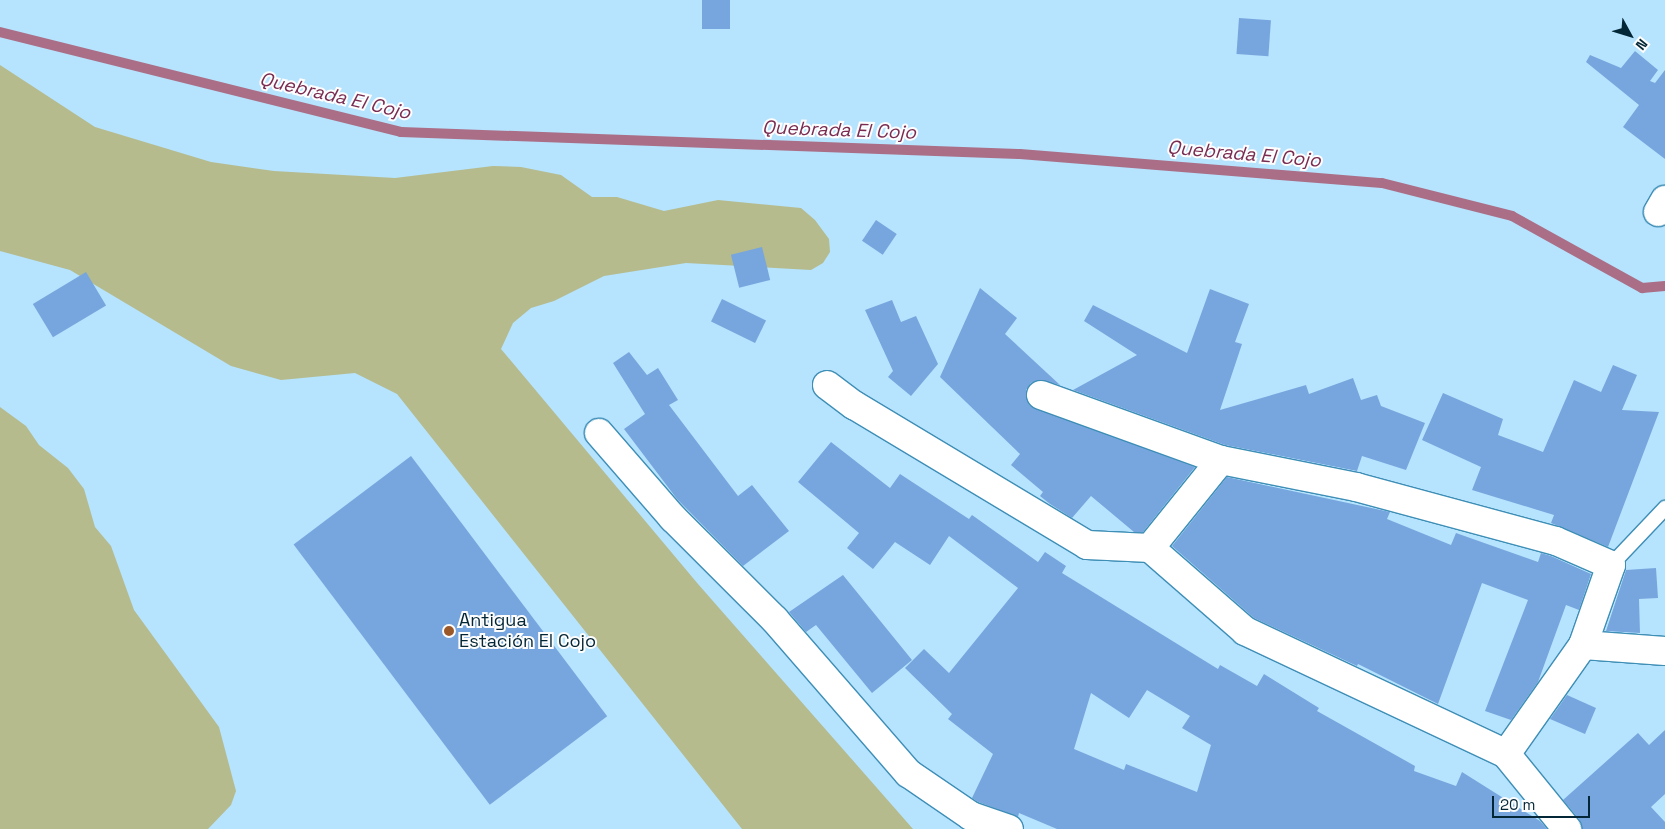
<!DOCTYPE html>
<html>
<head>
<meta charset="utf-8">
<style>
  body { margin:0 }
  #map { position:relative; width:1665px; height:829px; overflow:hidden; background:#b6e3fd; font-family:"Space Grotesk",sans-serif }
  div>[style] { position:absolute }
  .green>* { inset:0; background:#b5bb8d }
  .stream>* { height:10px; margin:-5px; padding:0 5px; transform-origin:5px; border-radius:5px; background:#ab6e87 }
  .building>* { inset:0; background:#77a6df; transform-origin:0 0 }
  .roads { filter:drop-shadow(1px 0 #3e8eb6) drop-shadow(-1px 0 #3e8eb6) drop-shadow(0 1px #3e8eb6) drop-shadow(0 -1px #3e8eb6) }
  .lane>* { height:14px; margin:-7px; padding:0 7px; transform-origin:7px; border-radius:7px; background:#fff }
  .street>* { height:28px; margin:-14px; padding:0 14px; transform-origin:14px; border-radius:14px; background:#fff }
  .dots>* { width:14px; height:14px; translate:-50% -50%; box-sizing:border-box; border:2px solid #fdfdfd; border-radius:50% }
  span { translate:-50% -50%; white-space:nowrap; text-align:center; line-height:1.15; -webkit-text-stroke:4px #fdfdfd; paint-order:stroke }
  .poi-label { font-size:18px; color:#042737 }
  .left { translate:0 -50%; text-align:left }
  .water-label { font-size:19px; color:#792c51; font-style:italic }
  .north { position:absolute; left:1605px; top:10px; width:50px; height:50px; -webkit-text-stroke:4px #fdfdfd; paint-order:stroke; rotate:129deg; font-size:14px; font-weight:700; line-height:20px; text-align:center; color:#042737 }
  .north::after { content:''; display:block; margin:auto; width:18px; height:22px; background:#042737; clip-path:polygon(50% 0,100% 100%,50% 72%,0 100%) }
  .scale { position:absolute; left:1492px; top:796px; width:98px; height:22px; box-sizing:border-box; border:2px solid #042737; border-top:0; padding-left:6px; font-size:15px; line-height:18px; white-space:nowrap; color:#042737; -webkit-text-stroke:4px #fdfdfd; paint-order:stroke }
</style>
</head>
<body>
<div id="map">
  <div class="green">
    <i style="clip-path:polygon(0 65px,95px 127px,211px 162px,274px 171px,395px 178px,493px 166px,521px 167px,561px 175px,592px 197px,617px 197px,664px 211px,718px 200px,801px 208px,815px 220px,829px 239px,830px 252px,823px 263px,811px 270px,686px 263px,604px 276px,554px 301px,531px 308px,513px 323px,501px 349px,698px 584px,913px 829px,742px 829px,397px 394px,355px 373px,281px 380px,231px 366px,70px 270px,0 251px)"></i>
    <i style="clip-path:polygon(0 407px,26px 426px,39px 445px,68px 468px,84px 489px,95px 527px,111px 546px,134px 610px,219px 727px,236px 791px,231px 805px,208px 829px,0 829px)"></i>
  </div>
  <div class="stream">
    <i style="left:0;top:32px;width:413px;rotate:14deg"></i>
    <i style="left:401px;top:132px;width:619px;rotate:2.04deg"></i>
    <i style="left:1020px;top:154px;width:363px;rotate:4.6deg"></i>
    <i style="left:1382px;top:183px;width:134px;rotate:14.2deg"></i>
    <i style="left:1512px;top:216px;width:149px;rotate:29deg"></i>
    <i style="left:1642px;top:288px;width:23px;rotate:-5deg"></i>
  </div>
  <div class="building">
    <i style="left:702px;top:0;width:28px;height:29px"></i>
    <i style="left:1239px;top:18px;width:32px;height:36px;rotate:4deg"></i>
    <i style="clip-path:polygon(1635px 51px,1658px 70px,1650px 81px,1655px 83px,1665px 70px,1665px 159px,1623px 127px,1639px 105px,1586px 62px,1590px 55px,1621px 68px)"></i>
    <i style="left:876px;top:220px;width:25px;height:25px;rotate:34deg"></i>
    <i style="left:762px;top:247px;width:34px;height:32px;rotate:76deg"></i>
    <i style="left:86px;top:272px;width:39px;height:62px;rotate:59deg"></i>
    <i style="clip-path:polygon(980px 288px,1017px 318px,1005px 334px,1060px 385px,1039px 380px,1031px 383px,1026px 390px,1029px 405px,1195px 467px,1143px 532px,1134px 532px,1091px 496px,1072px 518px,1050px 504px,1040px 496px,1043px 492px,1011px 465px,1020px 454px,940px 377px)"></i>
    <i style="clip-path:polygon(1210px 289px,1249px 304px,1235px 342px,1242px 344px,1220px 410px,1306px 385px,1309px 394px,1353px 378px,1361px 400px,1377px 395px,1381px 406px,1425px 423px,1406px 470px,1362px 456px,1357px 471px,1225px 445px,1073px 390px,1137px 355px,1084px 321px,1093px 305px,1187px 353px)"></i>
    <i style="left:722px;top:299px;width:49px;height:25px;rotate:26deg"></i>
    <i style="clip-path:polygon(892px 300px,901px 322px,916px 316px,938px 364px,911px 396px,888px 377px,893px 371px,865px 310px)"></i>
    <i style="clip-path:polygon(629px 352px,647px 375px,658px 368px,678px 400px,669px 405px,738px 496px,752px 485px,789px 531px,743px 566px,677px 499px,624px 429px,645px 414px,613px 363px)"></i>
    <i style="clip-path:polygon(1613px 365px,1637px 375px,1622px 410px,1659px 412px,1608px 547px,1551px 523px,1554px 515px,1472px 490px,1481px 467px,1422px 440px,1443px 393px,1503px 419px,1498px 435px,1543px 452px,1574px 380px,1601px 392px)"></i>
    <i style="clip-path:polygon(evenodd,831px 442px,890px 488px,900px 474px,969px 519px,972px 515px,1038px 562px,1045px 552px,1066px 566px,1062px 573px,1218px 669px,1220px 665px,1257px 686px,1264px 674px,1319px 708px,1317px 711px,1415px 766px,1414px 771px,1456px 786px,1462px 772px,1540px 821px,1547px 829px,1057px 829px,1019px 813px,1018px 817px,978px 802px,972px 798px,993px 754px,948px 719px,952px 714px,905px 668px,924px 649px,949px 673px,1018px 588px,949px 536px,930px 565px,895px 542px,873px 569px,847px 548px,859px 533px,798px 482px,831px 442px,1147px 690px,1190px 716px,1182px 728px,1211px 745px,1197px 792px,1126px 764px,1124px 770px,1074px 749px,1091px 693px,1129px 718px,1147px 690px)"></i>
    <i style="left:411px;top:456px;width:326px;height:147px;rotate:53deg"></i>
    <i style="clip-path:polygon(1227px 477px,1390px 512px,1387px 519px,1451px 545px,1456px 533px,1538px 562px,1541px 553px,1551px 556px,1591px 574px,1579px 610px,1566px 605px,1538px 682px,1511px 720px,1485px 711px,1528px 600px,1482px 583px,1438px 704px,1358px 664px,1357px 666px,1254px 618px,1172px 546px)"></i>
    <i style="clip-path:polygon(1656px 568px,1658px 598px,1639px 599px,1640px 633px,1606px 631px,1626px 570px)"></i>
    <i style="clip-path:polygon(843px 575px,912px 660px,872px 693px,816px 625px,806px 632px,789px 612px)"></i>
    <i style="clip-path:polygon(1567px 695px,1596px 708px,1585px 734px,1550px 719px)"></i>
    <i style="clip-path:polygon(1665px 730px,1665px 794px,1651px 807px,1665px 822px,1665px 829px,1582px 829px,1579px 819px,1563px 800px,1638px 733px,1649px 745px)"></i>
  </div>
  <div class="roads">
    <div class="lane">
      <i style="left:1611px;top:565px;width:79px;rotate:-46.5deg"></i>
    </div>
    <div class="street">
      <i style="left:1658px;top:212px;width:14px;rotate:-60deg"></i>
      <i style="left:827px;top:385px;width:34px;rotate:37deg"></i>
      <i style="left:854px;top:405px;width:272px;rotate:31deg"></i>
      <i style="left:1087px;top:545px;width:63px;rotate:2.7deg"></i>
      <i style="left:1150px;top:548px;width:126px;rotate:41.1deg"></i>
      <i style="left:1245px;top:631px;width:289px;rotate:25.2deg"></i>
      <i style="left:1506px;top:754px;width:97px;rotate:50.9deg"></i>
      <i style="left:1041px;top:395px;width:191px;rotate:19.9deg"></i>
      <i style="left:1221px;top:460px;width:138px;rotate:11.3deg"></i>
      <i style="left:1356px;top:487px;width:207px;rotate:15.1deg"></i>
      <i style="left:1556px;top:541px;width:60px;rotate:23.6deg"></i>
      <i style="left:1611px;top:565px;width:85px;rotate:109.3deg"></i>
      <i style="left:1583px;top:645px;width:133px;rotate:125.2deg"></i>
      <i style="left:599px;top:433px;width:113px;rotate:49deg"></i>
      <i style="left:673px;top:518px;width:144px;rotate:45deg"></i>
      <i style="left:775px;top:620px;width:203px;rotate:49deg"></i>
      <i style="left:908px;top:773px;width:76px;rotate:34.3deg"></i>
      <i style="left:971px;top:816px;width:40px;rotate:18.9deg"></i>
      <i style="left:1150px;top:548px;width:113px;rotate:-51.1deg"></i>
      <i style="left:1583px;top:645px;width:82px;rotate:4.2deg"></i>
    </div>
  </div>
  <div class="dots">
    <i style="left:449px;top:631px;background:#9b5828"></i>
  </div>
  <div class="poi-label">
    <span class="left" style="left:459px;top:631px">Antigua<br>Estación El Cojo</span>
  </div>
  <div class="water-label">
    <span style="left:335px;top:96px;rotate:13deg">Quebrada El Cojo</span>
    <span style="left:839px;top:130px;rotate:2deg">Quebrada El Cojo</span>
    <span style="left:1244px;top:154px;rotate:5deg">Quebrada El Cojo</span>
  </div>
  <div class="north">N</div>
  <div class="scale">20 m</div>
</div>
</body>
</html>
